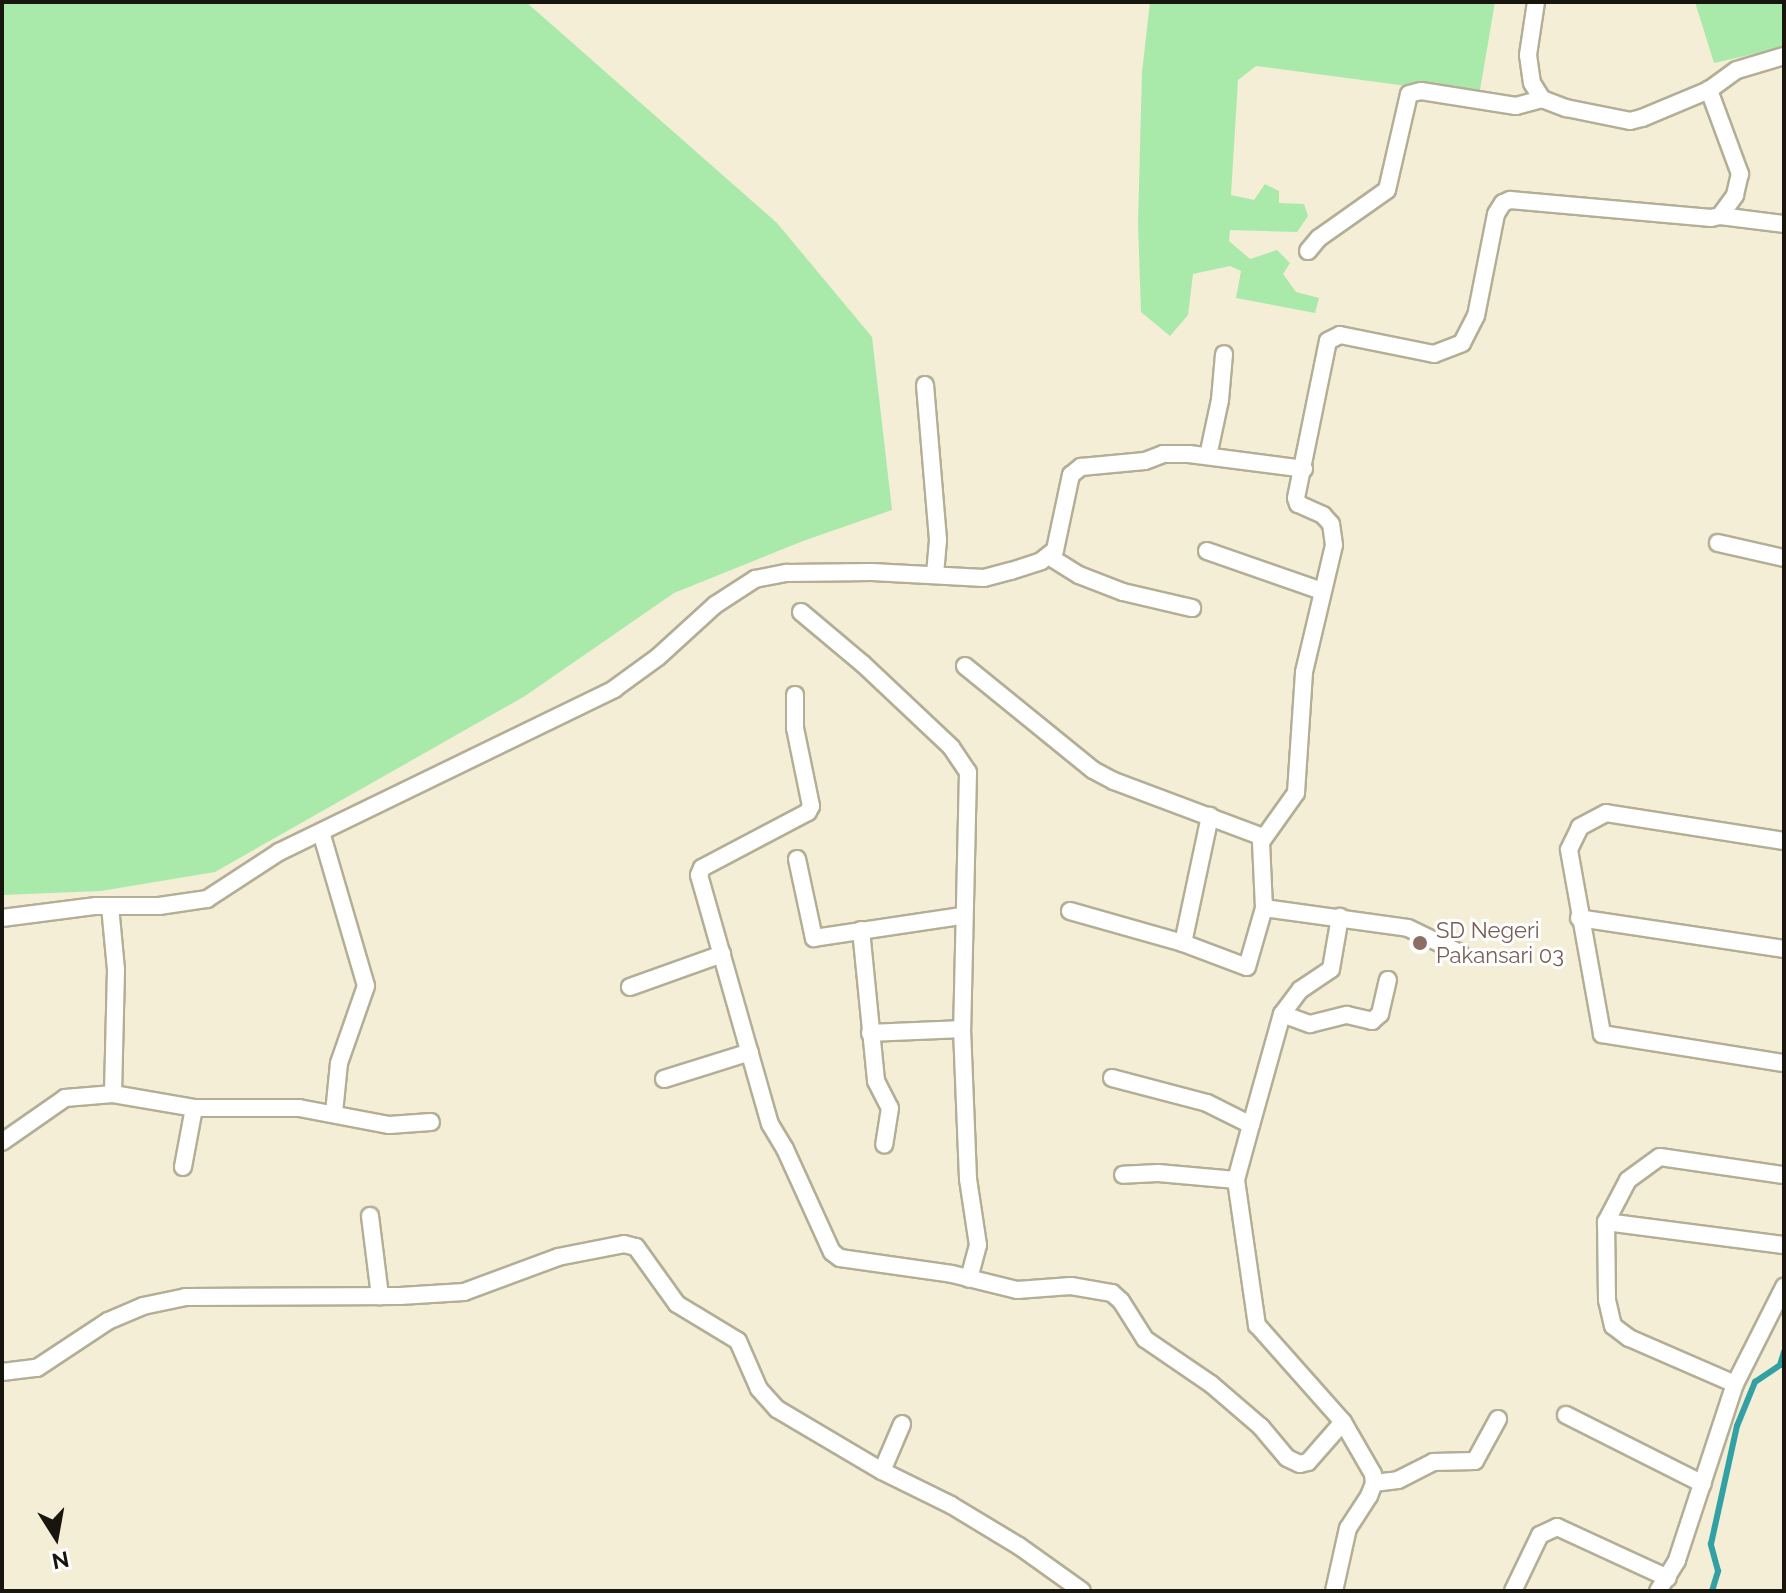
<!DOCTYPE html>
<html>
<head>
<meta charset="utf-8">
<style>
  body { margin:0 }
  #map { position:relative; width:1786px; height:1593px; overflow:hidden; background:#f3eed5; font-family:Raleway,sans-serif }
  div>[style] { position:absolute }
  .green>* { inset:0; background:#a9eaaa }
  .stream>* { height:6px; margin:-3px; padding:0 3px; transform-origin:3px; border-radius:3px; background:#32a1a4 }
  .roads { filter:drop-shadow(2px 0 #b3ae96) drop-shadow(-2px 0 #b3ae96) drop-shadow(0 2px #b3ae96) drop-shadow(0 -2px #b3ae96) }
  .minor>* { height:16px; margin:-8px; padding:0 8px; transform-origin:8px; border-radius:8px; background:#fff }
  .dots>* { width:22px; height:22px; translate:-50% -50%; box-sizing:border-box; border:4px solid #fff; border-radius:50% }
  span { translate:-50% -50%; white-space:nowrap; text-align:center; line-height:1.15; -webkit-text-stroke:6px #fff; paint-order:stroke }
  .education-label { font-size:22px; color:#785e54 }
  .left { translate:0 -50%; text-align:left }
  .frame { position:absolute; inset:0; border:4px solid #17150d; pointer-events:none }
  .north { position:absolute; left:16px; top:1497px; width:80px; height:80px; -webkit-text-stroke:6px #fff; paint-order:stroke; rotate:169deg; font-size:22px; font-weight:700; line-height:32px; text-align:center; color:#17150d }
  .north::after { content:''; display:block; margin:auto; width:28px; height:36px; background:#17150d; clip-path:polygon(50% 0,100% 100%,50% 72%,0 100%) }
</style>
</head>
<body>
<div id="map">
  <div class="green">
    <i style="clip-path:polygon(2px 2px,526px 2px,777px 223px,872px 337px,892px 510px,803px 541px,674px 593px,525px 696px,215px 872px,101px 891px,2px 895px)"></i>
    <i style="clip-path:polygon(1150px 2px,1495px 2px,1480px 90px,1467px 94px,1256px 66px,1238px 80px,1231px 195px,1254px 200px,1265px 184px,1279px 191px,1279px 203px,1304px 204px,1308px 216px,1297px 232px,1230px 230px,1229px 241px,1250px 259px,1277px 250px,1290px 263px,1283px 274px,1296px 292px,1319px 298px,1315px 313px,1236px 298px,1241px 271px,1230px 266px,1193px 274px,1188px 315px,1170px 336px,1141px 312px,1138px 223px,1142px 72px)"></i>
    <i style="clip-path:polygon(1695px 2px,1784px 2px,1784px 47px,1714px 63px)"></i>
  </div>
  <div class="stream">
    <i style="left:1712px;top:1591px;width:21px;rotate:-73deg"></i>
    <i style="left:1718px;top:1571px;width:28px;rotate:-105deg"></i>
    <i style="left:1711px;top:1544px;width:121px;rotate:-77.6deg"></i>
    <i style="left:1737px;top:1426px;width:48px;rotate:-67.8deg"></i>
    <i style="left:1755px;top:1382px;width:30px;rotate:-34deg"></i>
    <i style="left:1780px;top:1365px;width:14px;rotate:-73deg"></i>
  </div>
  <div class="roads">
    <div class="minor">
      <i style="left:1536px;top:2px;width:54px;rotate:98.6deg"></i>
      <i style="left:1528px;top:55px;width:28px;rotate:82deg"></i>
      <i style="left:1532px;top:83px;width:19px;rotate:58deg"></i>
      <i style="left:1542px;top:99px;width:26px;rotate:21deg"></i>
      <i style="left:1566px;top:108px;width:65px;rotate:11.5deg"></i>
      <i style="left:1630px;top:121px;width:12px;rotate:-14deg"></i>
      <i style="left:1642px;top:118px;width:73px;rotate:-22.7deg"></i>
      <i style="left:1709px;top:90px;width:34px;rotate:-36deg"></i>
      <i style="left:1737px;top:70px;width:49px;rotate:-16.6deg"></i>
      <i style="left:1720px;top:216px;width:64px;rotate:7.1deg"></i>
      <i style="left:1308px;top:251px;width:17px;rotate:-50deg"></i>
      <i style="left:1319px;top:238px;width:83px;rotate:-35.2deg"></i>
      <i style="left:1387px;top:190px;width:98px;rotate:-77.1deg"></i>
      <i style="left:1409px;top:94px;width:12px;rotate:-14deg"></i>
      <i style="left:1421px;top:91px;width:96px;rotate:9deg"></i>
      <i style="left:1516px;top:106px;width:27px;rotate:-15deg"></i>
      <i style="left:925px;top:385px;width:156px;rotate:85.2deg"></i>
      <i style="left:938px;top:540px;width:34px;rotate:95deg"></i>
      <i style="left:1208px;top:456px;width:57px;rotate:-77.9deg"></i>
      <i style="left:1220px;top:400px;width:46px;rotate:-85deg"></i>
      <i style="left:1718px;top:543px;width:68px;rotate:12.8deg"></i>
      <i style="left:1207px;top:551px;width:122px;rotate:19.2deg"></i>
      <i style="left:1050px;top:557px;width:34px;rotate:32deg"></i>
      <i style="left:1079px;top:575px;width:47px;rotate:21.1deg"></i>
      <i style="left:1123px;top:592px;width:71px;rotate:13.1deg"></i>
      <i style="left:801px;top:612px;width:81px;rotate:40deg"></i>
      <i style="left:863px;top:664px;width:121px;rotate:43.3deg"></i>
      <i style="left:951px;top:747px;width:30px;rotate:56deg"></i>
      <i style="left:968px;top:772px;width:257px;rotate:91.3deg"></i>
      <i style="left:962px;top:1029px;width:150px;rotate:87.7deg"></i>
      <i style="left:968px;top:1179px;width:67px;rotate:81.4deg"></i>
      <i style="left:978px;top:1245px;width:35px;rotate:105deg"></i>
      <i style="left:965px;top:666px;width:165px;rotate:39.1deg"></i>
      <i style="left:1093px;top:770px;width:24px;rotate:28deg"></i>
      <i style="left:1114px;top:781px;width:159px;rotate:20.6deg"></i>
      <i style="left:795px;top:695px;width:33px;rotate:90deg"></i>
      <i style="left:795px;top:728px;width:80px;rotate:78.4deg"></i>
      <i style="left:811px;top:806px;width:7px;rotate:117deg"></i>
      <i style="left:808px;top:812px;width:120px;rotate:152.2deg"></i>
      <i style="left:702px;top:868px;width:8px;rotate:113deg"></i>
      <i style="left:699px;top:875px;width:259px;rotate:74.1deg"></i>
      <i style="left:770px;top:1124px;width:29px;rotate:59deg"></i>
      <i style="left:785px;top:1149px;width:113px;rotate:65.5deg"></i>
      <i style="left:832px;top:1252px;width:10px;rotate:37deg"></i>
      <i style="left:840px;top:1258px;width:113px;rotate:8.1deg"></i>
      <i style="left:952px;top:1274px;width:67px;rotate:13.8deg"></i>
      <i style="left:1017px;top:1290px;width:54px;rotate:-4.2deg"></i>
      <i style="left:1071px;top:1286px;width:42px;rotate:9.7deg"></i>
      <i style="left:1112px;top:1293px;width:12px;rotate:42deg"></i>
      <i style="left:1121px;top:1301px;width:45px;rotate:57.7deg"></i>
      <i style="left:1145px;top:1339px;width:80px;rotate:34.3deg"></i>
      <i style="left:1211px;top:1384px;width:66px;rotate:40.7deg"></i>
      <i style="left:1261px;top:1427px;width:40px;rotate:50deg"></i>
      <i style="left:1287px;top:1458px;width:14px;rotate:25deg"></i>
      <i style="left:1300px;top:1464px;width:8px;rotate:-14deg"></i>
      <i style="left:1308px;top:1462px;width:53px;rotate:-48.8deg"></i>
      <i style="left:321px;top:832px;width:160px;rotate:73.7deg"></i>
      <i style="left:366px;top:986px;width:82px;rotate:109.3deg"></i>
      <i style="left:339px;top:1063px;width:50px;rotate:95.7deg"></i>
      <i style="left:1784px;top:841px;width:180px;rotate:-171.1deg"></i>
      <i style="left:1606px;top:813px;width:30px;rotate:152deg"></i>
      <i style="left:1580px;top:827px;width:25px;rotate:116deg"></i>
      <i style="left:1569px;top:850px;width:187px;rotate:79.8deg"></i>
      <i style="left:1602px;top:1034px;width:184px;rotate:9.1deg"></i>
      <i style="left:797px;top:859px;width:81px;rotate:77.9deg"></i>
      <i style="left:814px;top:938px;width:150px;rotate:-8.5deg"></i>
      <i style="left:110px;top:906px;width:64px;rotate:84.6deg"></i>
      <i style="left:116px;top:970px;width:124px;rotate:91.4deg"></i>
      <i style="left:1264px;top:908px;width:145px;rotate:7.9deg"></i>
      <i style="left:1408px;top:928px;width:58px;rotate:25.7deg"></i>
      <i style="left:1070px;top:911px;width:117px;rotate:15.8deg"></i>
      <i style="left:1183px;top:943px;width:68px;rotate:20.6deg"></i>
      <i style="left:1247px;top:967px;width:61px;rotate:-73.9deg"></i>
      <i style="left:1264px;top:908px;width:66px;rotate:-92.6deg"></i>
      <i style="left:1261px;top:842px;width:60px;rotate:-54.5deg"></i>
      <i style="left:1296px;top:793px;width:121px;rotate:-86.2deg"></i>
      <i style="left:1304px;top:672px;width:130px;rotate:-76.7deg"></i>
      <i style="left:1334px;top:545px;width:21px;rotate:-98deg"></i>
      <i style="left:1331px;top:524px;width:12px;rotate:-132deg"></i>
      <i style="left:1323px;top:515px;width:27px;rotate:-156deg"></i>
      <i style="left:1298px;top:504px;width:6px;rotate:-108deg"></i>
      <i style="left:1296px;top:498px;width:160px;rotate:-78.5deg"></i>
      <i style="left:1328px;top:341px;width:13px;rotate:-27deg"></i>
      <i style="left:1340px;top:335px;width:96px;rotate:11.4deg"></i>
      <i style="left:1434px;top:354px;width:30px;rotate:-21deg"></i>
      <i style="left:1462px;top:343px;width:30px;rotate:-63deg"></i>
      <i style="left:1476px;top:316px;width:104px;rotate:-78.9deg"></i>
      <i style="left:1496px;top:214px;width:13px;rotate:-58deg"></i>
      <i style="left:1503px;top:203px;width:8px;rotate:-23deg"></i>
      <i style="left:1510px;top:200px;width:202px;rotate:5.1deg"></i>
      <i style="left:1711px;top:218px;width:9px;rotate:-13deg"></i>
      <i style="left:1720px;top:216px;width:26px;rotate:-54deg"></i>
      <i style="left:1735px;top:195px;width:22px;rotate:-77deg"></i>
      <i style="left:1740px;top:174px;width:90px;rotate:-110.3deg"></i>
      <i style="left:2px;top:918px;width:95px;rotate:-7.3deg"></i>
      <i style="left:96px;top:906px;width:63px"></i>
      <i style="left:159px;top:906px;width:49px;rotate:-8.3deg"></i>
      <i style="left:207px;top:899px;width:86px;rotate:-33.1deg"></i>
      <i style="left:279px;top:852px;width:373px;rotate:-25.9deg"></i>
      <i style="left:614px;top:689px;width:54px;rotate:-36deg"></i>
      <i style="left:658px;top:657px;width:77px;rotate:-42.4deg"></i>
      <i style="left:715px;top:605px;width:48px;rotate:-33deg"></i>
      <i style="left:755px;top:579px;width:33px;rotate:-11deg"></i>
      <i style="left:787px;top:573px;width:85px;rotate:-0.7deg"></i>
      <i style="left:872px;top:572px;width:112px;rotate:3.1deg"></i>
      <i style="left:984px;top:578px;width:28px;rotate:-15deg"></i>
      <i style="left:1011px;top:571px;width:32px;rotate:-18deg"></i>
      <i style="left:1041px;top:561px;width:18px;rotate:-38deg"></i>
      <i style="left:1055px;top:550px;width:77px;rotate:-78deg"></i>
      <i style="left:1071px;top:475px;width:13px;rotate:-39deg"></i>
      <i style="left:1081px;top:467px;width:64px;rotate:-5.4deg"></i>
      <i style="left:1145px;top:461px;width:19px;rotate:-21deg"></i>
      <i style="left:1163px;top:454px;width:26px"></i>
      <i style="left:1189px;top:454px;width:116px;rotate:7.4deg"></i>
      <i style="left:1579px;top:918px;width:207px;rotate:8.6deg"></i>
      <i style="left:861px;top:930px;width:152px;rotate:84.3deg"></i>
      <i style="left:876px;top:1081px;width:30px;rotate:63deg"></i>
      <i style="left:890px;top:1108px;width:37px;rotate:99deg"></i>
      <i style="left:1183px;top:943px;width:130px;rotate:-78deg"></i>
      <i style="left:630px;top:987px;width:98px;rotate:-19.7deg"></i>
      <i style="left:1282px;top:1014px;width:30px;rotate:20deg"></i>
      <i style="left:1310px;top:1024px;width:38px;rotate:-14deg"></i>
      <i style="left:1347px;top:1015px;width:26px;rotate:13deg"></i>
      <i style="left:1372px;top:1021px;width:11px;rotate:-41deg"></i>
      <i style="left:1380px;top:1014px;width:35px;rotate:-77deg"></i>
      <i style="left:870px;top:1033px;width:92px;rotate:-2.5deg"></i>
      <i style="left:1112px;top:1078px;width:98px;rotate:14.7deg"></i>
      <i style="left:1207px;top:1103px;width:49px;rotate:26.6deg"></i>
      <i style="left:1251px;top:1125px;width:57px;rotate:105.3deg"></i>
      <i style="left:1236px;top:1180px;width:78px;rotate:-174.9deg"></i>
      <i style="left:1158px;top:1173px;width:35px;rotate:177deg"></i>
      <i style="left:664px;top:1079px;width:90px;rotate:-17.4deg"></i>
      <i style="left:194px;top:1108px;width:105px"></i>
      <i style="left:299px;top:1108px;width:92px;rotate:10.7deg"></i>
      <i style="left:389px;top:1125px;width:42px;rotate:-4.1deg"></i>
      <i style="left:1251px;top:1125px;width:115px;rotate:-74.4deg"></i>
      <i style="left:1282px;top:1014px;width:30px;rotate:-53deg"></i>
      <i style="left:1300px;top:990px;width:37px;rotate:-34deg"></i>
      <i style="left:1331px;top:969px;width:53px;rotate:-80.2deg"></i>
      <i style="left:2px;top:1142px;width:77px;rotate:-34.9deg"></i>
      <i style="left:65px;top:1098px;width:48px;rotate:-4.8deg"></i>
      <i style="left:113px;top:1094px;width:82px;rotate:9.8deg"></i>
      <i style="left:194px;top:1108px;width:60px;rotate:100.6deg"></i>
      <i style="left:1236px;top:1180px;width:147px;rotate:81.8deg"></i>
      <i style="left:1257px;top:1325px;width:130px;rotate:48.4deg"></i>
      <i style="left:1343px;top:1422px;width:60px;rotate:60deg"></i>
      <i style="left:1373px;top:1474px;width:9px;rotate:84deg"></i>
      <i style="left:1374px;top:1483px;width:14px;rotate:111deg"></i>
      <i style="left:1369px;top:1496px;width:38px;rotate:123deg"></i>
      <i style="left:1348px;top:1528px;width:65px;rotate:102.5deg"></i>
      <i style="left:370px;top:1216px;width:81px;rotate:82.9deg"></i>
      <i style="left:1606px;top:1222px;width:179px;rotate:7.4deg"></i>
      <i style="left:2px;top:1372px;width:35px;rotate:-7deg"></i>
      <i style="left:37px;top:1368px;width:85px;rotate:-33.5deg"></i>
      <i style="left:108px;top:1321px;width:38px;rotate:-23deg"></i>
      <i style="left:143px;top:1306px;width:44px;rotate:-11.8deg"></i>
      <i style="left:186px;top:1297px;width:214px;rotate:-0.3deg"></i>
      <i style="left:400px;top:1296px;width:64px;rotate:-3.6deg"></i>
      <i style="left:464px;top:1292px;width:100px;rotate:-20.4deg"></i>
      <i style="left:558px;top:1257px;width:67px;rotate:-11.1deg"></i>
      <i style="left:624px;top:1244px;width:12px;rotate:14deg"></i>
      <i style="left:636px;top:1247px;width:70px;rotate:54.3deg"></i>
      <i style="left:677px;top:1304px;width:71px;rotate:31.2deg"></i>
      <i style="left:738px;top:1341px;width:52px;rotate:66.4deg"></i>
      <i style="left:759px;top:1389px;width:27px;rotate:48deg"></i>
      <i style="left:777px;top:1409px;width:122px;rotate:30.6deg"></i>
      <i style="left:882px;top:1471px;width:77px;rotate:26.2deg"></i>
      <i style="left:951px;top:1505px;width:79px;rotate:31.1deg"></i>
      <i style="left:1019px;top:1546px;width:77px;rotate:35.5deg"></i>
      <i style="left:1735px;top:1384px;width:116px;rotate:-156.5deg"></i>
      <i style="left:1629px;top:1338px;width:20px;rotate:-143deg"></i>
      <i style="left:1613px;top:1326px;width:27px;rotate:-103deg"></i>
      <i style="left:1607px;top:1300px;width:78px;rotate:-90.7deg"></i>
      <i style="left:1606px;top:1222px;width:47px;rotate:-62.4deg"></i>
      <i style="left:1628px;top:1180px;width:39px;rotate:-36deg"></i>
      <i style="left:1660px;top:1157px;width:125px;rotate:8.3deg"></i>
      <i style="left:1566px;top:1415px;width:153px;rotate:26.7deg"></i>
      <i style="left:882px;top:1471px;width:51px;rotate:-66.9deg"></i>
      <i style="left:1374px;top:1483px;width:24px;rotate:-7deg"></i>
      <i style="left:1398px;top:1480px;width:39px;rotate:-27deg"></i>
      <i style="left:1433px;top:1462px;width:42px;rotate:-1.4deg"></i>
      <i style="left:1475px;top:1461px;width:48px;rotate:-61.3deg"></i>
      <i style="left:1513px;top:1591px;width:62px;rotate:-64.3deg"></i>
      <i style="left:1540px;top:1535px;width:19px;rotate:-25deg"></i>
      <i style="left:1557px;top:1527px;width:122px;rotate:24.7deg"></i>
      <i style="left:1658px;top:1591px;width:36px;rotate:-58deg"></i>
      <i style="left:1677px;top:1560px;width:185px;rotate:-71.8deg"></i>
      <i style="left:1735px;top:1384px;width:109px;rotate:-63.2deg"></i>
    </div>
  </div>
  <div class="dots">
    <i style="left:1420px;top:943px;background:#8d6e63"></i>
  </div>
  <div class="education-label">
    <span class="left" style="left:1436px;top:943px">SD Negeri<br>Pakansari 03</span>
  </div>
  <div class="frame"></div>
  <div class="north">N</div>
</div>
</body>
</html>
